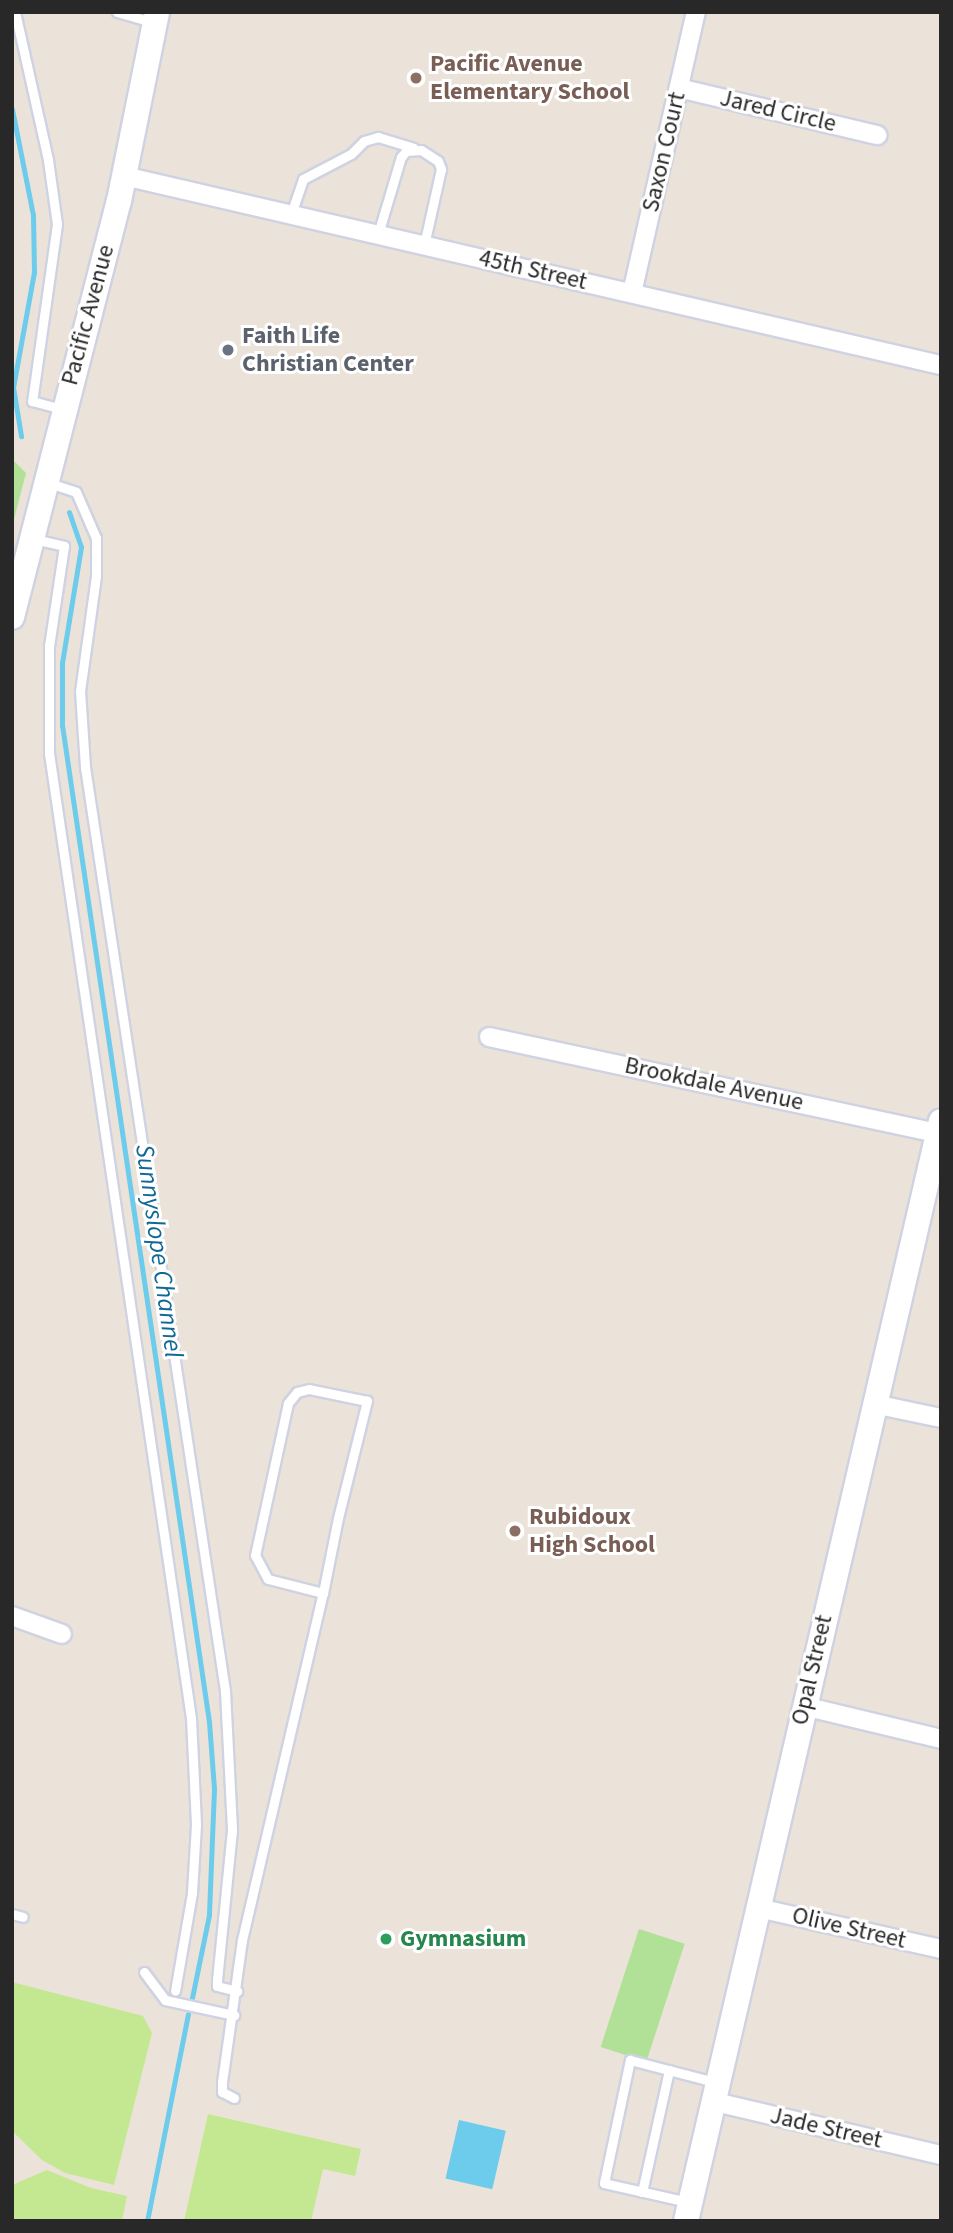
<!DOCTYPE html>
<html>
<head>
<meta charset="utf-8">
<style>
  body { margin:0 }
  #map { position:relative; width:953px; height:2233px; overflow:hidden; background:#ebe3d9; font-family:"Source Sans 3",sans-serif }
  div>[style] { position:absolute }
  .green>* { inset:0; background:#b0e196; transform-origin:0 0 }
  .pitch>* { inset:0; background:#c4e892 }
  .water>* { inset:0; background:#6dccec; transform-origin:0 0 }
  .stream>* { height:5px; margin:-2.5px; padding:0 2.5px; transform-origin:2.5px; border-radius:2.5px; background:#6dccec }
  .roads { filter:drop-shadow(2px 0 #cfd3e1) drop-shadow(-2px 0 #cfd3e1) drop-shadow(0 2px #cfd3e1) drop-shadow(0 -2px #cfd3e1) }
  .lane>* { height:9px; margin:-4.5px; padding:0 4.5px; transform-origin:4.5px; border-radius:4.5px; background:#fff }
  .street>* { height:18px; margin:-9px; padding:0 9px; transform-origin:9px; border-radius:9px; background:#fff }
  .secondary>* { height:24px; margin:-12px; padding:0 12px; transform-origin:12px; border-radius:12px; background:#fff }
  .dots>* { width:19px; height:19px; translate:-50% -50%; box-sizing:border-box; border:4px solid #fff; border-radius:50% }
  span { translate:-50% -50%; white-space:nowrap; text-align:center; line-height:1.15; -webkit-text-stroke:6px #fff; paint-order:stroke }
  .education-label { font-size:24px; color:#785e54; font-weight:700 }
  .left { translate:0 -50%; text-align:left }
  .street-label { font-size:24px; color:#282828 }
  .worship-label { font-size:24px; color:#5b616d; font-weight:700 }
  .leisure-label { font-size:24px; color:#27864d; font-weight:700 }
  .water-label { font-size:26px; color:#0f6895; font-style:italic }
  .frame { position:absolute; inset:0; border:14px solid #282828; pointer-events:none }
</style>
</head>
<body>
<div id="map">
  <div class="green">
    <i style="clip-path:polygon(12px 459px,26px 473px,12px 527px)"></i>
    <i style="left:639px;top:1929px;width:48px;height:124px;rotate:18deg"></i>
  </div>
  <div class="pitch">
    <i style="clip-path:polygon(12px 1982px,143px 2016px,152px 2033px,114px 2185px,65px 2173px,42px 2160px,12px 2131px)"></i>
    <i style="clip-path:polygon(208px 2114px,361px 2149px,355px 2176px,323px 2169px,311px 2221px,184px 2221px)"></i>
    <i style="clip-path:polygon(47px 2170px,91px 2188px,127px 2196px,122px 2221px,12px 2221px,12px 2185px)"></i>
  </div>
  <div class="water">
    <i style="left:459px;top:2120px;width:48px;height:60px;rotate:13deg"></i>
  </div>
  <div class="stream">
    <i style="left:12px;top:109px;width:108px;rotate:78.8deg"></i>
    <i style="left:33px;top:215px;width:57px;rotate:89deg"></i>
    <i style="left:34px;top:272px;width:117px;rotate:100.3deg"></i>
    <i style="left:13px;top:387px;width:50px;rotate:80.7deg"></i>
    <i style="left:69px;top:512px;width:37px;rotate:71deg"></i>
    <i style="left:81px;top:547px;width:118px;rotate:99.3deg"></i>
    <i style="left:62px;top:663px;width:62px;rotate:90deg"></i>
    <i style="left:62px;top:725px;width:1008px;rotate:81.61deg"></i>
    <i style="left:209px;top:1722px;width:67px;rotate:85.7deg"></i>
    <i style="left:214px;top:1789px;width:126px;rotate:92.3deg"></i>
    <i style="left:209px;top:1915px;width:85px;rotate:101.6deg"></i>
    <i style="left:147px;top:2221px;width:211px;rotate:-78.8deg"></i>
  </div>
  <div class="roads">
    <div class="lane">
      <i style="left:15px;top:12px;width:152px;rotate:77.4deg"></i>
      <i style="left:48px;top:160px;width:65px;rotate:82deg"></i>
      <i style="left:57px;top:224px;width:179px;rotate:98deg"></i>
      <i style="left:32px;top:401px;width:31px;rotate:15deg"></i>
      <i style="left:117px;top:12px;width:36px;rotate:16deg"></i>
      <i style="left:291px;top:214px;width:37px;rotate:-71deg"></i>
      <i style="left:303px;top:179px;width:54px;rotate:-27.5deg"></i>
      <i style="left:351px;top:154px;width:18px;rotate:-45deg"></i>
      <i style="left:364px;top:141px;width:15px;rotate:-16deg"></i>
      <i style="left:378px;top:137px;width:37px;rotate:17deg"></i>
      <i style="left:378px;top:234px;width:80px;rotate:-73.4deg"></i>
      <i style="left:401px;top:157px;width:8px;rotate:-50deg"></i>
      <i style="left:406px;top:151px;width:15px;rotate:-4deg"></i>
      <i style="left:421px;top:150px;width:20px;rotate:33deg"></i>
      <i style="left:438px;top:161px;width:9px;rotate:69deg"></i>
      <i style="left:441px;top:169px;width:78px;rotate:102.6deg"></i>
      <i style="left:49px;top:483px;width:28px;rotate:18deg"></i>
      <i style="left:76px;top:492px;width:50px;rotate:66.5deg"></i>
      <i style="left:96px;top:538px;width:38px;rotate:90deg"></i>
      <i style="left:96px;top:576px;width:116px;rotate:97.9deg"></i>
      <i style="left:80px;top:691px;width:76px;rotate:86.2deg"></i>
      <i style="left:85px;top:767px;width:935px;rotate:81.38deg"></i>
      <i style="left:225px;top:1691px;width:139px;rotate:87.1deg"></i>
      <i style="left:232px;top:1830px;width:150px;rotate:95.7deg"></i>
      <i style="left:217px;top:1979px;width:7px;rotate:90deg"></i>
      <i style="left:217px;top:1986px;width:21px;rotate:14deg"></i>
      <i style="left:34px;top:539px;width:31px;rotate:13deg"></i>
      <i style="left:64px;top:546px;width:101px;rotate:98.5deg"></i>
      <i style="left:49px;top:646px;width:107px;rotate:90deg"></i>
      <i style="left:49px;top:753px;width:975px;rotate:81.63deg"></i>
      <i style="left:191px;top:1718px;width:107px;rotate:87.3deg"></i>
      <i style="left:196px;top:1825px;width:68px;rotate:93.4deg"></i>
      <i style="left:192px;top:1893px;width:99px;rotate:99.8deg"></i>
      <i style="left:12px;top:1914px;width:11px;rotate:15deg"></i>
      <i style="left:144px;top:1972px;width:35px;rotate:53deg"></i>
      <i style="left:165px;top:2000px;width:71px;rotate:12.3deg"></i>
      <i style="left:234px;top:2098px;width:13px;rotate:-153deg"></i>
      <i style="left:222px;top:2092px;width:10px;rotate:-90deg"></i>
      <i style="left:222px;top:2082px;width:143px;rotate:-82deg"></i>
      <i style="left:242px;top:1940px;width:356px;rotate:-76.9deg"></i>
      <i style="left:323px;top:1593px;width:76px;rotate:-78.7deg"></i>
      <i style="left:338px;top:1518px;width:121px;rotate:-76.1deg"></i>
      <i style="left:367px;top:1401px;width:59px;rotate:-168.3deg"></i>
      <i style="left:309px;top:1389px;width:12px;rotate:166deg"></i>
      <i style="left:297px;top:1392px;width:14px;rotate:129deg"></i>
      <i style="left:288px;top:1403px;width:156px;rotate:102.2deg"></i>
      <i style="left:255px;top:1555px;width:27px;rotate:62deg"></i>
      <i style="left:268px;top:1579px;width:57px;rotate:14.3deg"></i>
      <i style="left:642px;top:2192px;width:125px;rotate:-77.5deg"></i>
      <i style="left:688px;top:2202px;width:86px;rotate:-167.3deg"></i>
      <i style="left:604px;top:2183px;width:126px;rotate:-78.1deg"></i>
      <i style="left:630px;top:2060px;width:88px;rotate:14.5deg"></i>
    </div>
    <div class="street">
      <i style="left:679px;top:88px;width:204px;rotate:13.4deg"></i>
      <i style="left:124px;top:176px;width:839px;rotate:13.03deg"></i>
      <i style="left:632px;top:293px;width:288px;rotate:-77.2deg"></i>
      <i style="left:489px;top:1037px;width:459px;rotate:12.1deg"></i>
      <i style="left:874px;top:1404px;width:68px;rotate:11.8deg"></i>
      <i style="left:12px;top:1616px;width:53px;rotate:19.8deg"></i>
      <i style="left:804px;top:1706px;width:141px;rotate:13.5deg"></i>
      <i style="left:758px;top:1908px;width:188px;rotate:12.6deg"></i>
      <i style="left:711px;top:2101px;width:236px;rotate:13.2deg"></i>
    </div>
    <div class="secondary">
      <i style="left:12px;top:617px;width:430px;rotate:-75.6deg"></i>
      <i style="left:119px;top:201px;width:193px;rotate:-78.6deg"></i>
      <i style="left:686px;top:2221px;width:1129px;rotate:-76.95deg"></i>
    </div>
  </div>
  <div class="dots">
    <i style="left:416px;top:78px;background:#8d6e63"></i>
    <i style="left:228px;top:350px;background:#6b7280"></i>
    <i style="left:515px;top:1531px;background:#8d6e63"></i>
    <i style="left:386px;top:1939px;background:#2e9e5b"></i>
  </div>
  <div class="education-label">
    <span class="left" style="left:430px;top:78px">Pacific Avenue<br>Elementary School</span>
    <span class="left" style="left:529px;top:1531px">Rubidoux<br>High School</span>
  </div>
  <div class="street-label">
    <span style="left:778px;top:111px;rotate:13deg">Jared Circle</span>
    <span style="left:664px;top:152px;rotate:-77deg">Saxon Court</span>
    <span style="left:533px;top:270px;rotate:13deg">45th Street</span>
    <span style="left:88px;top:315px;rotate:-75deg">Pacific Avenue</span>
    <span style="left:714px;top:1084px;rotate:12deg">Brookdale Avenue</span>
    <span style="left:812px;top:1670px;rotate:-77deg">Opal Street</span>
    <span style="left:849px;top:1928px;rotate:13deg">Olive Street</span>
    <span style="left:826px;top:2128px;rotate:13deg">Jade Street</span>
  </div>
  <div class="worship-label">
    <span class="left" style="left:242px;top:350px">Faith Life<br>Christian Center</span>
  </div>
  <div class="leisure-label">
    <span class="left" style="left:400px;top:1939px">Gymnasium</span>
  </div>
  <div class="water-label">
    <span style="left:159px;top:1251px;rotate:82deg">Sunnyslope Channel</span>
  </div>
  <div class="frame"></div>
</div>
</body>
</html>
